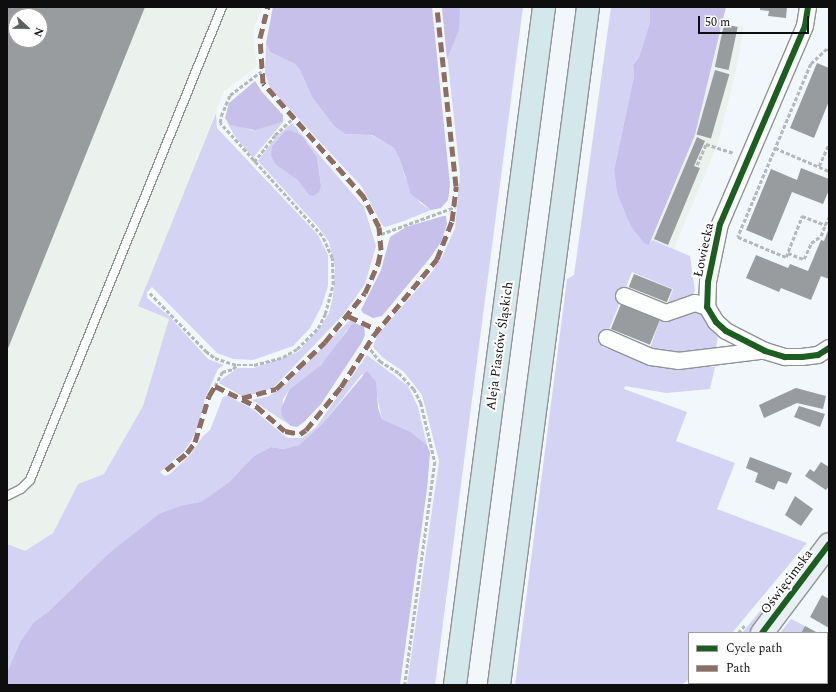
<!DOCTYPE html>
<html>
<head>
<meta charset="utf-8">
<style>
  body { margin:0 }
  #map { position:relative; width:836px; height:692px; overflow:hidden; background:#f2f7fb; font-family:Spectral,serif }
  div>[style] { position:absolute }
  .industrial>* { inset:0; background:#ebf2ed }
  .green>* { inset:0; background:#d5d3f3 }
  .forest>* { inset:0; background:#c7c0eb }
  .building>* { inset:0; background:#989c9e; transform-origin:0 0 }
  .path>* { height:2.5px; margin-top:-1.25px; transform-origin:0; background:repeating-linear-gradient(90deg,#b6b7b8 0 4px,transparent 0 6px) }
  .roads { filter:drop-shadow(1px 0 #919395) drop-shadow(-1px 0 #919395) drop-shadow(0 1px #919395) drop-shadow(0 -1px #919395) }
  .lane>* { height:8px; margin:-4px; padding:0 4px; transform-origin:4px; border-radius:4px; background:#fdfefe }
  .street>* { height:16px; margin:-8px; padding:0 8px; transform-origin:8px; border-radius:8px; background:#fdfefe }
  .secondary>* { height:22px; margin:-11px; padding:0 11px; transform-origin:11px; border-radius:11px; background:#eaeef5 }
  .highway>* { height:22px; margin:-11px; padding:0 11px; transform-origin:11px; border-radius:11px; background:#d4e8eb }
  .quiet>* { height:5px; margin-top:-2.5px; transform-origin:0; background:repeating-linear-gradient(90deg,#8d6e63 0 10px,transparent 0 15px) }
  .cycleway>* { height:6px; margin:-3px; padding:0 3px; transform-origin:3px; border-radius:3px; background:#1b5e20 }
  span { translate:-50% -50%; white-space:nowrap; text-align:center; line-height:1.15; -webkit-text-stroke:4px #fff; paint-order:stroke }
  .street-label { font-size:13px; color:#0e0e0e }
  .frame { position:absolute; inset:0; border:8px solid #0e0e0e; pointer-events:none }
  .legend { position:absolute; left:688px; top:632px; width:140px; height:52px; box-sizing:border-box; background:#fff; border:1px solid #9f9f9f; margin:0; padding:5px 7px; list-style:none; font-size:12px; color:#0e0e0e }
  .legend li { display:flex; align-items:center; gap:8px; height:20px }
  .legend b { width:20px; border:1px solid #9f9f9f }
  .north { position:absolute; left:8px; top:8px; width:40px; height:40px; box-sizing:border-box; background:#fff; border:1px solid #9f9f9f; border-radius:50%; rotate:112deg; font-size:11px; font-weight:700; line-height:16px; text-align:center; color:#0e0e0e }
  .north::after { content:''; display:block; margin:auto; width:14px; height:18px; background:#5e6061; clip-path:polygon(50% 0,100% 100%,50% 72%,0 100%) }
  .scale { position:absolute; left:698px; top:16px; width:111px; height:18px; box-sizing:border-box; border:2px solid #0e0e0e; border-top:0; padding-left:5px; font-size:12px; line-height:14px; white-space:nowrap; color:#0e0e0e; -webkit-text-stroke:3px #fff; paint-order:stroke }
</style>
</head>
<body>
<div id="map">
  <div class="industrial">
    <i style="clip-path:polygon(evenodd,7px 7px,263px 7px,253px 31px,257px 67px,224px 91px,138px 306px,169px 319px,143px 406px,104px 474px,78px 484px,53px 533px,25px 551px,7px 544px,7px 7px,16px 16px,40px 16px,40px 40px,16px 40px,16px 16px)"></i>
    <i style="clip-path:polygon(723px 23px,744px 27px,735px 75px,718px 143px,674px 249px,652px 240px,695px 135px)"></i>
  </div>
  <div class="green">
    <i style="clip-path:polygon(442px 7px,523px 7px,435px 685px,407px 685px,439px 461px,422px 395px,404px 372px,382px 357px,373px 347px,377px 336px,432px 272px,443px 255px,455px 228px,460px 174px)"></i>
    <i style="clip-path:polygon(611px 7px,650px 7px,650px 22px,639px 57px,633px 65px,634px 76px,614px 170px,617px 192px,630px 225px,649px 245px,652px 240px,690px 256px,695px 290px,692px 299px,672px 305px,668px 303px,673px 289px,632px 272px,602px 347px,646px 362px,715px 367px,710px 389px,666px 393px,625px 386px,624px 389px,687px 412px,676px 441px,735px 463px,717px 509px,807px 543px,732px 633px,689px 633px,689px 679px,682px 685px,515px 685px,567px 279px,574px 275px)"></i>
    <i style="clip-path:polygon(266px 43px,270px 52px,295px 64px,300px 70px,312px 97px,334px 126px,345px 134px,371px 135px,394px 148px,400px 160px,406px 180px,420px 203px,431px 210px,404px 221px,385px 227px,382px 225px,362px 187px,270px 88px,265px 73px)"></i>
    <i style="clip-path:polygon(216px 113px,217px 128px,318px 235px,328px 255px,328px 286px,322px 305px,310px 328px,293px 346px,253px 360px,233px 359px,217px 353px,152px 287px,147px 292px,147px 298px,168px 315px,208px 359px,224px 365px,218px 369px,205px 398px,199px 424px,191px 441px,184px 451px,160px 472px,165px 476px,170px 474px,191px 454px,203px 436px,210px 430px,223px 397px,228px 396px,254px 410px,282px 434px,288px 438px,302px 438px,316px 427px,367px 355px,408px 386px,418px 407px,427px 445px,411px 432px,382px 419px,377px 396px,362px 374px,323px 423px,299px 445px,283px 449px,271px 447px,254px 456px,229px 482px,211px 495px,200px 502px,183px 505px,108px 554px,49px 611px,34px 622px,21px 640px,7px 672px,7px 544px,25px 551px,53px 533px,78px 484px,104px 474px,143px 406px,169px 319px,138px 306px)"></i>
    <i style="clip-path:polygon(227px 122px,252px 130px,283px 122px,253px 158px,234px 135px)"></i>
    <i style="clip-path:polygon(evenodd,292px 123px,364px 207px,376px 246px,365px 284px,343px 315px,275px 386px,261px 393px,242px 396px,219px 383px,222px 379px,238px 368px,254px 368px,298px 352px,321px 326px,329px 313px,333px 297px,335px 268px,329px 242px,319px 228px,258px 161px,276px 137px,292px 123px,285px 131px,307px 142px,317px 157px,321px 185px,309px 195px,299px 180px,276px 165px,272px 146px,285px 131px)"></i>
    <i style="clip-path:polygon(687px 309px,699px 312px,705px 317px,718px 335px,716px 349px,714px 352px,660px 354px,650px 348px,660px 320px,663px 322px,665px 318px)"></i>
    <i style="clip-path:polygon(350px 320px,356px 323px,346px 331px,331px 354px,312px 374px,289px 390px,283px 399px,282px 417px,291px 426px,252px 400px,269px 396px,283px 387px)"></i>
    <i style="clip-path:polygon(803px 564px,751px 633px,742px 633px,798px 565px)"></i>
    <i style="clip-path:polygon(791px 619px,805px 626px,801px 633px,780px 633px)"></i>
    <i style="clip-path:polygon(827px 670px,829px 685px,766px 683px,827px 683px)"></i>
  </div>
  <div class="forest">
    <i style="clip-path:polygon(273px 7px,432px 7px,450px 185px,448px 200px,441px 208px,431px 210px,411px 194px,400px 160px,394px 148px,372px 135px,345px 134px,334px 126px,312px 97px,300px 70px,295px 64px,270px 52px,266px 43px)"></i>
    <i style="clip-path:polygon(442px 7px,460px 7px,459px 30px,447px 59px)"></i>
    <i style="clip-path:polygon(650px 7px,726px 7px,695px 135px,649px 245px,644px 243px,630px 225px,617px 193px,614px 170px,634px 76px,633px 65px,639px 57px,650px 22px)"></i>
    <i style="clip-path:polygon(255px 81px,262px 92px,283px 115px,283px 122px,255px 130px,230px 125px,225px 118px,229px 103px)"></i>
    <i style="clip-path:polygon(290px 130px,303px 137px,317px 157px,321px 185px,319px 192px,314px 196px,309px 195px,298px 180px,276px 165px,271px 156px,272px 146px,285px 131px)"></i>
    <i style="clip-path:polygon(443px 216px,446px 216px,447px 224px,441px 242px,430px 258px,382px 316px,373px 318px,363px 313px,361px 310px,381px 270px,390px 237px,406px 227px)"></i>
    <i style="clip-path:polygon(353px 323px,364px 326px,365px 335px,362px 342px,321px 404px,304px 422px,297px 427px,291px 426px,282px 417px,281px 409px,289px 390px,321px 365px)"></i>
    <i style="clip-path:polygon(367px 371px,376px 382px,378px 408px,382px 419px,411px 432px,427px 445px,430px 453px,427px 489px,400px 685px,7px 685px,7px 672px,21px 640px,34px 622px,49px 611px,108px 554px,159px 514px,183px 505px,200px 502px,211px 495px,229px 482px,254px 456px,271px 447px,283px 449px,299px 445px,323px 423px)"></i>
  </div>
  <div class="building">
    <i style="clip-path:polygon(evenodd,7px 7px,145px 7px,7px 351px,7px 7px,16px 16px,40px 16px,40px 40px,16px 40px,16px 16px)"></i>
    <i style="clip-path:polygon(760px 7px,787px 7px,786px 18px,768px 16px,769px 11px,760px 10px)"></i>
    <i style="left:724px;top:24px;width:14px;height:44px;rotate:12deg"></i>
    <i style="clip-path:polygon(817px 63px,829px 68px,829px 101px,814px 138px,790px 128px)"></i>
    <i style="left:715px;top:70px;width:15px;height:67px;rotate:16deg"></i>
    <i style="clip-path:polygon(697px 137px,705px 141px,694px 166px,700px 168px,668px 245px,654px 239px)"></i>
    <i style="clip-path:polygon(801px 168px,829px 179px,829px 190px,823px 204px,792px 192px,772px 241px,746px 230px,771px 169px,797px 180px)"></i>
    <i style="clip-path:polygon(829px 228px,829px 279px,821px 276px,811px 300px,781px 288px,779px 292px,746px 278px,756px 255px,788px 268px,790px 264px,808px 271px,821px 240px,824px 241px)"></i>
    <i style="left:634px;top:274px;width:41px;height:14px;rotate:22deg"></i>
    <i style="left:621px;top:304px;width:42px;height:27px;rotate:22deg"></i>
    <i style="clip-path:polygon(796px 388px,826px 396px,823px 409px,797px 403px,764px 418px,759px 405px)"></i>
    <i style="clip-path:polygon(799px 406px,825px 414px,820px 427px,794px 417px)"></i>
    <i style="clip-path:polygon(750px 457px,792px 473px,787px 484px,778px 481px,774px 490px,755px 482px,758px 473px,746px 468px)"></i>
    <i style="clip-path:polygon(821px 462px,829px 467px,829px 486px,826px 490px,805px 476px,810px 469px,814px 472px)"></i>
    <i style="clip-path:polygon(795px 496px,813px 509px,801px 526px,785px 515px)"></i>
    <i style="clip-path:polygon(822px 595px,829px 599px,829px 628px,810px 617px)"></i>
    <i style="clip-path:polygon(805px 626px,818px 633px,801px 633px)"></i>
  </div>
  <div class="path">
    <i style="left:829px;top:50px;width:2px;rotate:-153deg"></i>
    <i style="left:827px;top:49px;width:22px;rotate:137deg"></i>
    <i style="left:811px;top:64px;width:188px;rotate:112.9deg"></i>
    <i style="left:738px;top:237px;width:52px;rotate:22.6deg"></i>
    <i style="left:786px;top:257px;width:44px;rotate:-68.7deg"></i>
    <i style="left:802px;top:216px;width:25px;rotate:21deg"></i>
    <i style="left:825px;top:225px;width:9px;rotate:-63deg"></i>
    <i style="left:775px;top:148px;width:59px;rotate:23.1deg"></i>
    <i style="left:254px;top:162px;width:34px;rotate:-52deg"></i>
    <i style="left:275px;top:135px;width:25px;rotate:-43deg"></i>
    <i style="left:697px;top:165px;width:23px;rotate:-67deg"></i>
    <i style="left:706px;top:144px;width:29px;rotate:18deg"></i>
    <i style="left:819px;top:166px;width:24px;rotate:-66deg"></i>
    <i style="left:381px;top:234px;width:79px;rotate:-20deg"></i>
    <i style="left:788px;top:253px;width:17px;rotate:21deg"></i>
    <i style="left:804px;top:259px;width:17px;rotate:-66deg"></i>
    <i style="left:811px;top:243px;width:12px;rotate:-35deg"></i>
    <i style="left:821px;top:236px;width:12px;rotate:-70deg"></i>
    <i style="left:150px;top:293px;width:81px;rotate:46deg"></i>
    <i style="left:206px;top:351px;width:11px;rotate:38deg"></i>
    <i style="left:215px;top:358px;width:23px;rotate:18deg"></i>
    <i style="left:237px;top:365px;width:17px"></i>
    <i style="left:254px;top:365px;width:30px;rotate:-15deg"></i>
    <i style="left:283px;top:357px;width:16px;rotate:-30deg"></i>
    <i style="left:297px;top:349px;width:30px;rotate:-45deg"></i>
    <i style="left:318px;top:328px;width:16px;rotate:-63deg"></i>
    <i style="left:325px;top:314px;width:30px;rotate:-75deg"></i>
    <i style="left:333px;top:285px;width:27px;rotate:-92deg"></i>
    <i style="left:332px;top:258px;width:24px;rotate:-114deg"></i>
    <i style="left:322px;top:236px;width:152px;rotate:-132.1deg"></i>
    <i style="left:220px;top:123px;width:7px;rotate:-82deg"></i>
    <i style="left:221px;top:116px;width:23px;rotate:-67deg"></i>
    <i style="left:230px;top:95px;width:39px;rotate:-37deg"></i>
    <i style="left:367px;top:345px;width:21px;rotate:51deg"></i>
    <i style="left:380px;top:361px;width:22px;rotate:32deg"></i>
    <i style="left:399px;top:373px;width:22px;rotate:47deg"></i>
    <i style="left:414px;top:389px;width:16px;rotate:63deg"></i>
    <i style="left:421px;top:403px;width:61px;rotate:76.7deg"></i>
    <i style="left:435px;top:462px;width:225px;rotate:97.7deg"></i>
    <i style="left:215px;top:386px;width:16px;rotate:-63deg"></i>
    <i style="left:222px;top:372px;width:11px;rotate:-15deg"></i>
    <i style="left:233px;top:369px;width:6px;rotate:-45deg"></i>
    <i style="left:738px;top:633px;width:11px;rotate:-49deg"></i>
    <i style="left:691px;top:685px;width:3px;rotate:-45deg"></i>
    <i style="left:740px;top:685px;width:2px;rotate:-63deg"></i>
  </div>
  <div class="roads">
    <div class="lane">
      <i style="left:7px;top:496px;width:16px;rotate:-27deg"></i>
      <i style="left:21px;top:489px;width:13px;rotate:-45deg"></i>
      <i style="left:30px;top:480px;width:510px;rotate:-67.91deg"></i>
    </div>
    <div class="street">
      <i style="left:808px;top:7px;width:19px;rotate:99deg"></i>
      <i style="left:805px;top:26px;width:215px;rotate:113.2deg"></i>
      <i style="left:720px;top:224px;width:59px;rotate:101.7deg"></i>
      <i style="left:708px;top:282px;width:25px;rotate:92deg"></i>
      <i style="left:707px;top:307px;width:17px;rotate:59deg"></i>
      <i style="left:716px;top:322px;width:13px;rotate:42deg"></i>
      <i style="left:726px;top:331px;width:44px;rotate:27.1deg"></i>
      <i style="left:765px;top:351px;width:21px;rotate:17deg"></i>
      <i style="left:785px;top:357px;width:17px"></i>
      <i style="left:802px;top:357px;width:16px;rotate:-7deg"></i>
      <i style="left:818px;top:355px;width:13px;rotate:-32deg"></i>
      <i style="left:624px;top:296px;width:45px;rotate:22deg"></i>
      <i style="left:666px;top:313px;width:31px;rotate:-19deg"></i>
      <i style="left:695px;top:303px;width:13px;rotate:18deg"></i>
      <i style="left:607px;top:338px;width:48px;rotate:23.4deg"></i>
      <i style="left:651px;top:357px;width:27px;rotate:8deg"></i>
      <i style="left:678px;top:361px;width:84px;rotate:-6.9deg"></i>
    </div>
    <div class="secondary">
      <i style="left:762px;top:633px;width:111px;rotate:-53deg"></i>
      <i style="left:716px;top:685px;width:3px;rotate:-45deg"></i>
    </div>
    <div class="highway">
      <i style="left:455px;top:685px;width:684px;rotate:-82.52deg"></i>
      <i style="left:499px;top:685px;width:684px;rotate:-82.52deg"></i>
    </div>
  </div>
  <div class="quiet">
    <i style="left:348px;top:316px;width:33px;rotate:25deg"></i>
    <i style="left:242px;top:398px;width:35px;rotate:-15deg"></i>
    <i style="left:276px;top:389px;width:68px;rotate:-43.8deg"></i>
    <i style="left:325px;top:342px;width:63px;rotate:-50.8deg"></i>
    <i style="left:365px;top:293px;width:32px;rotate:-66deg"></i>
    <i style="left:378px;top:264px;width:14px;rotate:-78deg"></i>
    <i style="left:381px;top:250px;width:23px;rotate:-95deg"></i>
    <i style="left:379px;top:227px;width:34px;rotate:-117deg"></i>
    <i style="left:364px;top:197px;width:152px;rotate:-131.5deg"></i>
    <i style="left:263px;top:83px;width:45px;rotate:-93.8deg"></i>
    <i style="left:260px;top:38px;width:32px;rotate:-76deg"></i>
    <i style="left:166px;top:470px;width:27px;rotate:-39deg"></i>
    <i style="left:187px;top:453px;width:14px;rotate:-54deg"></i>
    <i style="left:195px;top:442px;width:48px;rotate:-73.1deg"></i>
    <i style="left:209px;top:396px;width:12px;rotate:-59deg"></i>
    <i style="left:215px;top:386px;width:46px;rotate:26deg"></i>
    <i style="left:256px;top:406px;width:38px;rotate:41deg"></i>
    <i style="left:285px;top:431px;width:15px;rotate:11deg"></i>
    <i style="left:300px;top:434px;width:7px;rotate:-34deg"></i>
    <i style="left:306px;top:430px;width:55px;rotate:-50.9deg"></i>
    <i style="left:341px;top:387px;width:62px;rotate:-57.6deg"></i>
    <i style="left:374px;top:335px;width:99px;rotate:-50.3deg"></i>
    <i style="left:437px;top:259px;width:41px;rotate:-68.5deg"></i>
    <i style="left:452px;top:221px;width:35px;rotate:-83deg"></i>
    <i style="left:456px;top:186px;width:180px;rotate:-96.1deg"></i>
  </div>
  <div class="cycleway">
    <i style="left:808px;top:7px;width:19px;rotate:99deg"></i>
    <i style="left:805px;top:26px;width:215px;rotate:113.2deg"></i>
    <i style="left:720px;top:224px;width:59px;rotate:101.7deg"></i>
    <i style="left:708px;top:282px;width:25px;rotate:92deg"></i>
    <i style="left:707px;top:307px;width:17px;rotate:59deg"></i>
    <i style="left:716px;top:322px;width:13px;rotate:42deg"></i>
    <i style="left:726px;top:331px;width:44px;rotate:27.1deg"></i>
    <i style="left:765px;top:351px;width:21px;rotate:17deg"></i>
    <i style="left:785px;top:357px;width:17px"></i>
    <i style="left:802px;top:357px;width:16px;rotate:-7deg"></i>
    <i style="left:818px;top:355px;width:13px;rotate:-32deg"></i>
    <i style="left:762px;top:633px;width:111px;rotate:-53deg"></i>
  </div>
  <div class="street-label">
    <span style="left:704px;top:250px;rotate:-78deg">Łowiecka</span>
    <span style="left:500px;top:346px;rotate:-82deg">Aleja Piastów Śląskich</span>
    <span style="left:787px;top:582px;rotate:-53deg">Oświęcimska</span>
  </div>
  <div class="frame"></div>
  <ul class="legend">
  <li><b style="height:5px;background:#1b5e20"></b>Cycle path</li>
  <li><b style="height:5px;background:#8d6e63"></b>Path</li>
  </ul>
  <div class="north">N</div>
  <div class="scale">50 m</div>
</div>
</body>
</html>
